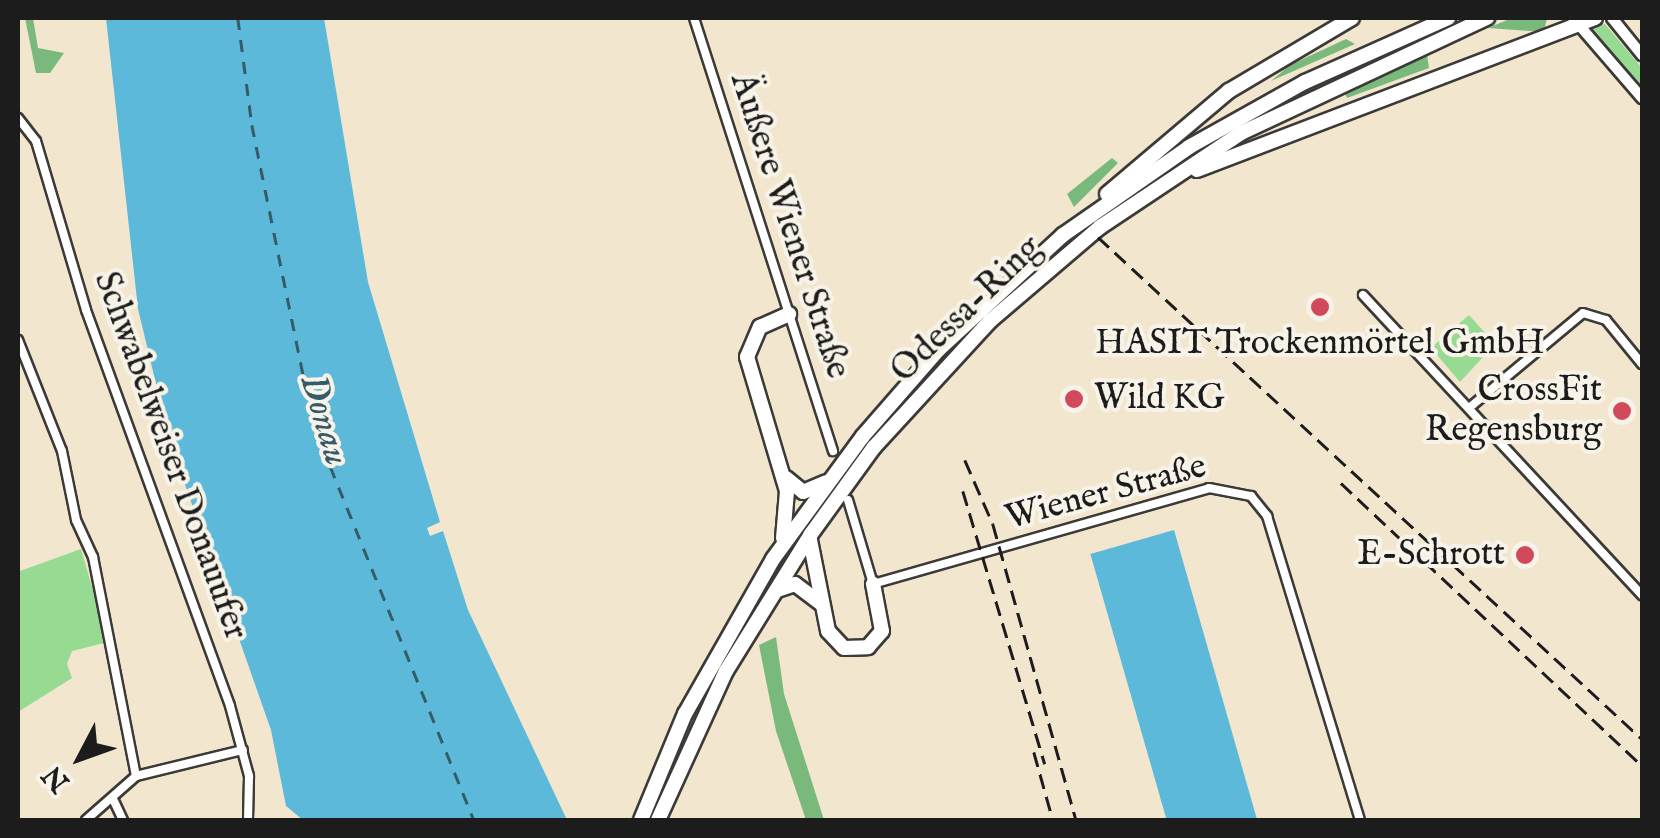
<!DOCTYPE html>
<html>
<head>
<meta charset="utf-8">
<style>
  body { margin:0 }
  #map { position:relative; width:1660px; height:838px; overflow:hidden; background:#f3e6ce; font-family:"IM FELL English",serif }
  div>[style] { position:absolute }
  .green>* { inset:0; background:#97da92 }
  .forest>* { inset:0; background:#79ba7c }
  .water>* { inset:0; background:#5cb9da; transform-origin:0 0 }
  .ferry>* { height:2.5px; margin-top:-1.25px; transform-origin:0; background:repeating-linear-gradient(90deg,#365b68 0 12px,transparent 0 22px) }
  .roads { filter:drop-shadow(2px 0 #3c3a37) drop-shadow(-2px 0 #3c3a37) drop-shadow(0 2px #3c3a37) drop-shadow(0 -2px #3c3a37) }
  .street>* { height:8px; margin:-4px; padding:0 4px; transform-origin:4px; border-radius:4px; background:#fff }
  .secondary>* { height:10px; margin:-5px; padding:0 5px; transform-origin:5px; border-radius:5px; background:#fff }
  .highway>* { height:14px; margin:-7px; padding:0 7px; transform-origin:7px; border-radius:7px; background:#fff }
  .rail>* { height:2.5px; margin-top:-1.25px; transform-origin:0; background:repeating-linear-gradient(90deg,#1c1c1c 0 15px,transparent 0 23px) }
  .dots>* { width:28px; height:28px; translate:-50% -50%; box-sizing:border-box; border:5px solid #f7f3e8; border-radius:50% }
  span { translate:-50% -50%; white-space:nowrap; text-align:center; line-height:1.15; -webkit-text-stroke:8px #f7f3e8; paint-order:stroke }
  .street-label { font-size:35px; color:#1c1c1c }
  .poi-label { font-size:35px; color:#1c1c1c }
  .right { translate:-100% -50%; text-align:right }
  .left { translate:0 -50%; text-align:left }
  .water-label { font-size:38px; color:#365b68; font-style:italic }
  .frame { position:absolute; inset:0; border:20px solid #1c1c1c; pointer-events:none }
  .north { position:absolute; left:30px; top:708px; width:100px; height:100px; -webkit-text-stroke:8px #f7f3e8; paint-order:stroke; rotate:229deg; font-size:28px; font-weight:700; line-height:40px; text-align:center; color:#1c1c1c }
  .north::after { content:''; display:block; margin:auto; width:35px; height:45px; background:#1c1c1c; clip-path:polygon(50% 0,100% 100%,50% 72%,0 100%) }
</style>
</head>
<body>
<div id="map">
  <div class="green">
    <i style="clip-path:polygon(1605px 24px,1642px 68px,1642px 93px,1591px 33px,1593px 26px)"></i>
    <i style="clip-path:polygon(1469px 315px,1495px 344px,1460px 382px,1431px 348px)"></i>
    <i style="clip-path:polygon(81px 549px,108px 642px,72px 651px,67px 664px,72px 678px,18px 712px,20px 571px)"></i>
  </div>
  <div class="forest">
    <i style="clip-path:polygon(25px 18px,33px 18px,38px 48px,64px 53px,50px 73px,36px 73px)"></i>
    <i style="clip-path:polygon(1512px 18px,1547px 18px,1544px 32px,1488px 28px)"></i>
    <i style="clip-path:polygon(1346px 39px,1355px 44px,1271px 81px,1290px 65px)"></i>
    <i style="clip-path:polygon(1427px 54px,1429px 68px,1347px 98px,1344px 91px)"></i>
    <i style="clip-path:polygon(1112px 158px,1118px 163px,1074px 207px,1067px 194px)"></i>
    <i style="clip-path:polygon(776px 637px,784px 694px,824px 820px,806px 820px,776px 731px,759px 645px)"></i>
  </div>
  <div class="water">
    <i style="clip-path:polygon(106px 18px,324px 18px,368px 282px,440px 522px,427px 528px,430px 536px,443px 531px,468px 610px,567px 820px,303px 820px,286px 806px,271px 730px,170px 442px,138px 309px)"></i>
    <i style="left:1174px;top:530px;width:302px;height:87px;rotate:74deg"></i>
  </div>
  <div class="ferry">
    <i style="left:238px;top:18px;width:108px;rotate:82.5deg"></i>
    <i style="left:252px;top:125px;width:307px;rotate:78.4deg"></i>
    <i style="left:314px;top:426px;width:425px;rotate:67.9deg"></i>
  </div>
  <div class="roads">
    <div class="street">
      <i style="left:694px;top:18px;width:455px;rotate:72.2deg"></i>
      <i style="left:18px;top:118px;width:29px;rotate:52deg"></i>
      <i style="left:36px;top:141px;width:176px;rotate:73.5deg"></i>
      <i style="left:86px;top:310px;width:421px;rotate:70deg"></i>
      <i style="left:230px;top:706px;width:73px;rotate:74.8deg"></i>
      <i style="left:249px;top:776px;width:44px;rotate:91.3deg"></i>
      <i style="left:1363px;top:295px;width:410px;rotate:47.1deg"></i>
      <i style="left:18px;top:340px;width:119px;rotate:68.4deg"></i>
      <i style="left:62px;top:451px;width:70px;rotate:78.5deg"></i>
      <i style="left:76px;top:520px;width:41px;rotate:65.3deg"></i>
      <i style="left:93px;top:557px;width:223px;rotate:78.9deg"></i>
      <i style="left:1469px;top:408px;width:148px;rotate:-39.8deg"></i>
      <i style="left:1583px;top:313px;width:24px;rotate:17deg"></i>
      <i style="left:1606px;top:320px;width:57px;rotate:50.7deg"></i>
      <i style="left:848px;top:500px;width:88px;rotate:73.4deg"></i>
      <i style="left:873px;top:584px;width:349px;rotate:-15.9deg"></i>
      <i style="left:1209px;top:488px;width:43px;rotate:10.8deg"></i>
      <i style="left:1251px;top:496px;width:26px;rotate:51deg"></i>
      <i style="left:1267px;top:516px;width:318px;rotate:73deg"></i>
      <i style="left:114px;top:801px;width:21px;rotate:65deg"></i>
      <i style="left:86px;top:820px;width:67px;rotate:-41.3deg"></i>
      <i style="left:136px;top:776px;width:110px;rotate:-13.7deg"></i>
    </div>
    <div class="secondary">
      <i style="left:1573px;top:18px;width:106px;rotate:49.2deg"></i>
      <i style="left:1612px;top:18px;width:48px;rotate:51deg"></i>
    </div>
    <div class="highway">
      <i style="left:1197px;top:170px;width:426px;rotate:-20.9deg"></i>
      <i style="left:1107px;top:194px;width:160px;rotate:-40.2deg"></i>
      <i style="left:1229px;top:91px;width:143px;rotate:-30.7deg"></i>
      <i style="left:786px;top:478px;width:22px;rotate:39deg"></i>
      <i style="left:803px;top:492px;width:25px;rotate:-23deg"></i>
      <i style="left:783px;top:538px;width:47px;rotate:-85.1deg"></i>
      <i style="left:787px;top:491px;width:140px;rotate:-106.6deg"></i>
      <i style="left:747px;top:357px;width:33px;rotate:-67deg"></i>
      <i style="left:760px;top:327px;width:32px;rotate:-24deg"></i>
      <i style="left:810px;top:540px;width:93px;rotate:78.8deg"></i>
      <i style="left:828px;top:631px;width:23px;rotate:47deg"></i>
      <i style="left:844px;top:648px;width:24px;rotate:-2deg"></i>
      <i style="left:868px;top:647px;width:21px;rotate:-49deg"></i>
      <i style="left:882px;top:631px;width:48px;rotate:-100.8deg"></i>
      <i style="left:777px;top:590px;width:19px;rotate:-18deg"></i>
      <i style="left:795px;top:584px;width:34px;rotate:37deg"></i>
      <i style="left:641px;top:820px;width:115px;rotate:-67.5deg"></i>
      <i style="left:685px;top:714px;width:178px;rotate:-60.4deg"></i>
      <i style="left:773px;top:559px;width:152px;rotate:-53.8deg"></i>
      <i style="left:863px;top:436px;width:114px;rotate:-48.9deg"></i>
      <i style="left:938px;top:350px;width:170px;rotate:-42.6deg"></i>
      <i style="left:1063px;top:235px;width:154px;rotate:-34.9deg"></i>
      <i style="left:1189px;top:147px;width:133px;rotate:-29.3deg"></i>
      <i style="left:1305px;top:82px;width:157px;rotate:-24.1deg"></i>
      <i style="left:658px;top:820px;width:164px;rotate:-65.5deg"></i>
      <i style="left:726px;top:671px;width:161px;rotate:-58.2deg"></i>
      <i style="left:811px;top:534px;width:107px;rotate:-54.1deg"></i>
      <i style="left:874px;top:447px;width:171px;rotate:-47.4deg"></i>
      <i style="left:990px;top:321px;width:145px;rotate:-40.5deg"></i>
      <i style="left:1100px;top:227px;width:169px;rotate:-33.7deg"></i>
      <i style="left:1241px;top:133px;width:272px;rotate:-25.1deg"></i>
    </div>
  </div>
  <div class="rail">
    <i style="left:1098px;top:237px;width:740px;rotate:42.7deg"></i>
    <i style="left:965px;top:460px;width:70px;rotate:66.4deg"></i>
    <i style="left:993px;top:524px;width:307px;rotate:74.3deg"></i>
    <i style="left:1341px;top:483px;width:413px;rotate:43.2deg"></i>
    <i style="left:963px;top:491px;width:285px;rotate:73.3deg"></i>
    <i style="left:1034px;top:752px;width:71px;rotate:74.4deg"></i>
  </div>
  <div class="dots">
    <i style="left:1320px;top:307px;background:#d1495b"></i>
    <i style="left:1074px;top:399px;background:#d1495b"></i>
    <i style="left:1622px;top:411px;background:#d1495b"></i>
    <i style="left:1525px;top:555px;background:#d1495b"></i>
  </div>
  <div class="street-label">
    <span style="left:789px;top:226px;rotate:72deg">Äußere Wiener Straße</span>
    <span style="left:967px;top:310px;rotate:-44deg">Odessa-Ring</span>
    <span style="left:170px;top:456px;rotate:70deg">Schwabelweiser Donauufer</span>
    <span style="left:1106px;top:493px;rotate:-15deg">Wiener Straße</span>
  </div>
  <div class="poi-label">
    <span style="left:1320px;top:344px">HASIT Trockenmörtel GmbH</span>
    <span class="right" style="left:1602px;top:411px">CrossFit<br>Regensburg</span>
    <span class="left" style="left:1094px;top:399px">Wild KG</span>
    <span class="right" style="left:1505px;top:555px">E-Schrott</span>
  </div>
  <div class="water-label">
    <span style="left:323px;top:420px;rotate:73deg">Donau</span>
  </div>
  <div class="frame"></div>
  <div class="north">N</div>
</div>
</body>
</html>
